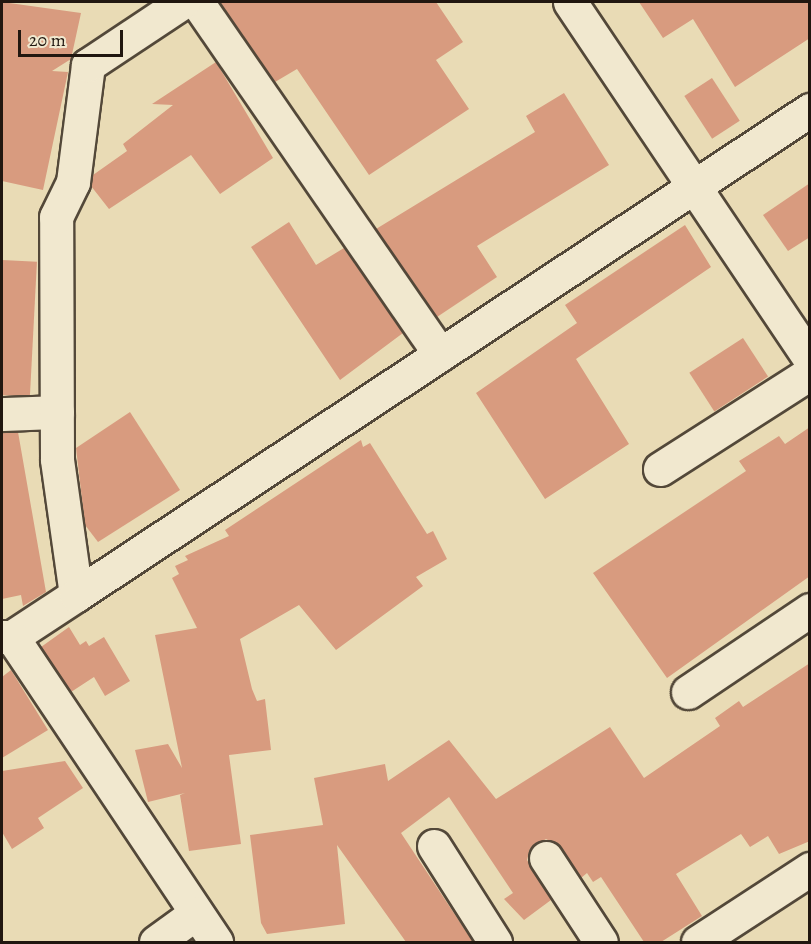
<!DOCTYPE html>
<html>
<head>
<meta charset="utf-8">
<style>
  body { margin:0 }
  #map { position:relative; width:811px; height:944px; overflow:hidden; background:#e9dbb5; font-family:Alegreya,serif }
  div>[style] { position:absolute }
  .building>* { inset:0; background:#d89b7f; transform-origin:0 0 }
  .roads { filter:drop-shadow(2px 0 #534839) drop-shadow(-2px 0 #534839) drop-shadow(0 2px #534839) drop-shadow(0 -2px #534839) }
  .street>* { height:33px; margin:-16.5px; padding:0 16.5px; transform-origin:16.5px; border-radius:16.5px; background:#f1e8cf }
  span { translate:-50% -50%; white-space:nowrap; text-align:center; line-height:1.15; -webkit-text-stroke:4.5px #f1e8cf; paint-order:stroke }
  .frame { position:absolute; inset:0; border:3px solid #211710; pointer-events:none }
  .scale { position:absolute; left:18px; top:30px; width:105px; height:27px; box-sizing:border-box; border:3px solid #211710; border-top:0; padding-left:8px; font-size:18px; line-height:21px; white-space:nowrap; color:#211710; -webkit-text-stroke:4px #f1e8cf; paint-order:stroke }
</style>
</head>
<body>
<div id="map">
  <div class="building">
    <i style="clip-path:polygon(2px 2px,81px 13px,71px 59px,52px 71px,68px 72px,43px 190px,2px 181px)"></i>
    <i style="clip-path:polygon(219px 2px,436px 2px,463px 42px,436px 60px,469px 109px,369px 175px,297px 69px,275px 82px)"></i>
    <i style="clip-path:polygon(639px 2px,810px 2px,810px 38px,735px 87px,693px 19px,663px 38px)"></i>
    <i style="clip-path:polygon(216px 62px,273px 158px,220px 194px,191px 155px,109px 209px,91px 186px,93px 175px,127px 151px,123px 144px,173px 105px,152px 104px)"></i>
    <i style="left:712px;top:78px;width:51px;height:33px;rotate:57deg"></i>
    <i style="clip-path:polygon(564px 93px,609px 165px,477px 246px,497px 277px,437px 317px,376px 229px,535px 132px,526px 116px)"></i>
    <i style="clip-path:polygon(810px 183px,810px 237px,788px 251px,763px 215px)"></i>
    <i style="clip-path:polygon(289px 222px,316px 265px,344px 248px,403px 333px,340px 380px,251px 247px)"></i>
    <i style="clip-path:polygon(685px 225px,711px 267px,576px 359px,629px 444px,545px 499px,476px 393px,577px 323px,565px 305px)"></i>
    <i style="left:2px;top:260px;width:35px;height:135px;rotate:3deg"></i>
    <i style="left:743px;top:338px;width:46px;height:64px;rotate:57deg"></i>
    <i style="clip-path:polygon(130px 412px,180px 490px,98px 542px,85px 525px,76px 448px)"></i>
    <i style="clip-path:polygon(810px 427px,810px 576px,667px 678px,593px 573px,746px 471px,739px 461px,779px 436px,785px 444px)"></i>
    <i style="clip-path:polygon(18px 432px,46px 592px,23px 606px,21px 595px,2px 599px,2px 433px)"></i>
    <i style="clip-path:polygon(361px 440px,363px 447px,370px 443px,427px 534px,433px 531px,447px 559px,416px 577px,423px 586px,336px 650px,299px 605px,240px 639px,252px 689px,257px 701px,265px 699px,271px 750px,229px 755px,241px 844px,189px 851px,180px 795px,185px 793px,148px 802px,135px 750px,168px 744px,182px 768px,155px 635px,197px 628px,172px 578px,179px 574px,175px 566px,188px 560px,185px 556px,229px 536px,225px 530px)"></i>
    <i style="clip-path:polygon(69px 627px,80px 645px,86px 641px,89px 646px,104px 637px,130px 681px,105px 696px,94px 677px,71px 692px,41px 647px)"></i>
    <i style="clip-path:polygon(810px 663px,810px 841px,779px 854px,768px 836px,750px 847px,741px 834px,676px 874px,702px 916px,661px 942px,644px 942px,601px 877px,593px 882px,587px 873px,581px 878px,561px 847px,546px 839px,530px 849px,527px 860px,551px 900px,524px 920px,504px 899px,513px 893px,449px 797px,401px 833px,473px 942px,406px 942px,337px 845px,345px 924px,267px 934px,261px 923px,250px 835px,323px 825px,314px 778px,385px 764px,388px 781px,449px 740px,496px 799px,610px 727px,644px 778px,720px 726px,715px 718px,739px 701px,743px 707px)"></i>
    <i style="clip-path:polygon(11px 670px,48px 730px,2px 758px,2px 677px)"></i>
    <i style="clip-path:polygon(65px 761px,83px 788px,38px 818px,44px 828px,12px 849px,2px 832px,2px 771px)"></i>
  </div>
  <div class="roads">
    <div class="street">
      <i style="left:197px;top:2px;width:428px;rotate:55.4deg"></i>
      <i style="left:570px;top:2px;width:430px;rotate:56.1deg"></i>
      <i style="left:2px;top:414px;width:55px;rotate:-2.1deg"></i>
      <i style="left:660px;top:469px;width:178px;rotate:-32.6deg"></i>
      <i style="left:76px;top:595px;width:137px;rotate:-98deg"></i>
      <i style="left:57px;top:459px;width:242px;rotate:-90.2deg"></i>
      <i style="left:56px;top:217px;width:39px;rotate:-64deg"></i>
      <i style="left:73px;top:182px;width:118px;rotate:-82.7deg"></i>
      <i style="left:88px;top:65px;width:114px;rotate:-33.6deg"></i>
      <i style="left:2px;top:637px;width:10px"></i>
      <i style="left:12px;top:637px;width:77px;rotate:-33.3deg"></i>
      <i style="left:76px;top:595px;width:880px;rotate:-33.46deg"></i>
      <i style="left:12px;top:637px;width:367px;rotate:56.2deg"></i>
      <i style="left:688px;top:692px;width:147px;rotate:-33.9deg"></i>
      <i style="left:434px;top:846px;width:114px;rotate:57.6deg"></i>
      <i style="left:546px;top:858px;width:100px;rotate:56.8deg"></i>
      <i style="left:156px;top:942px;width:49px;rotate:-35.9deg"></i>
      <i style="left:698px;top:942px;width:134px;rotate:-33.1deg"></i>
    </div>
  </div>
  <div class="frame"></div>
  <div class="scale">20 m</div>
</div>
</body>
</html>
